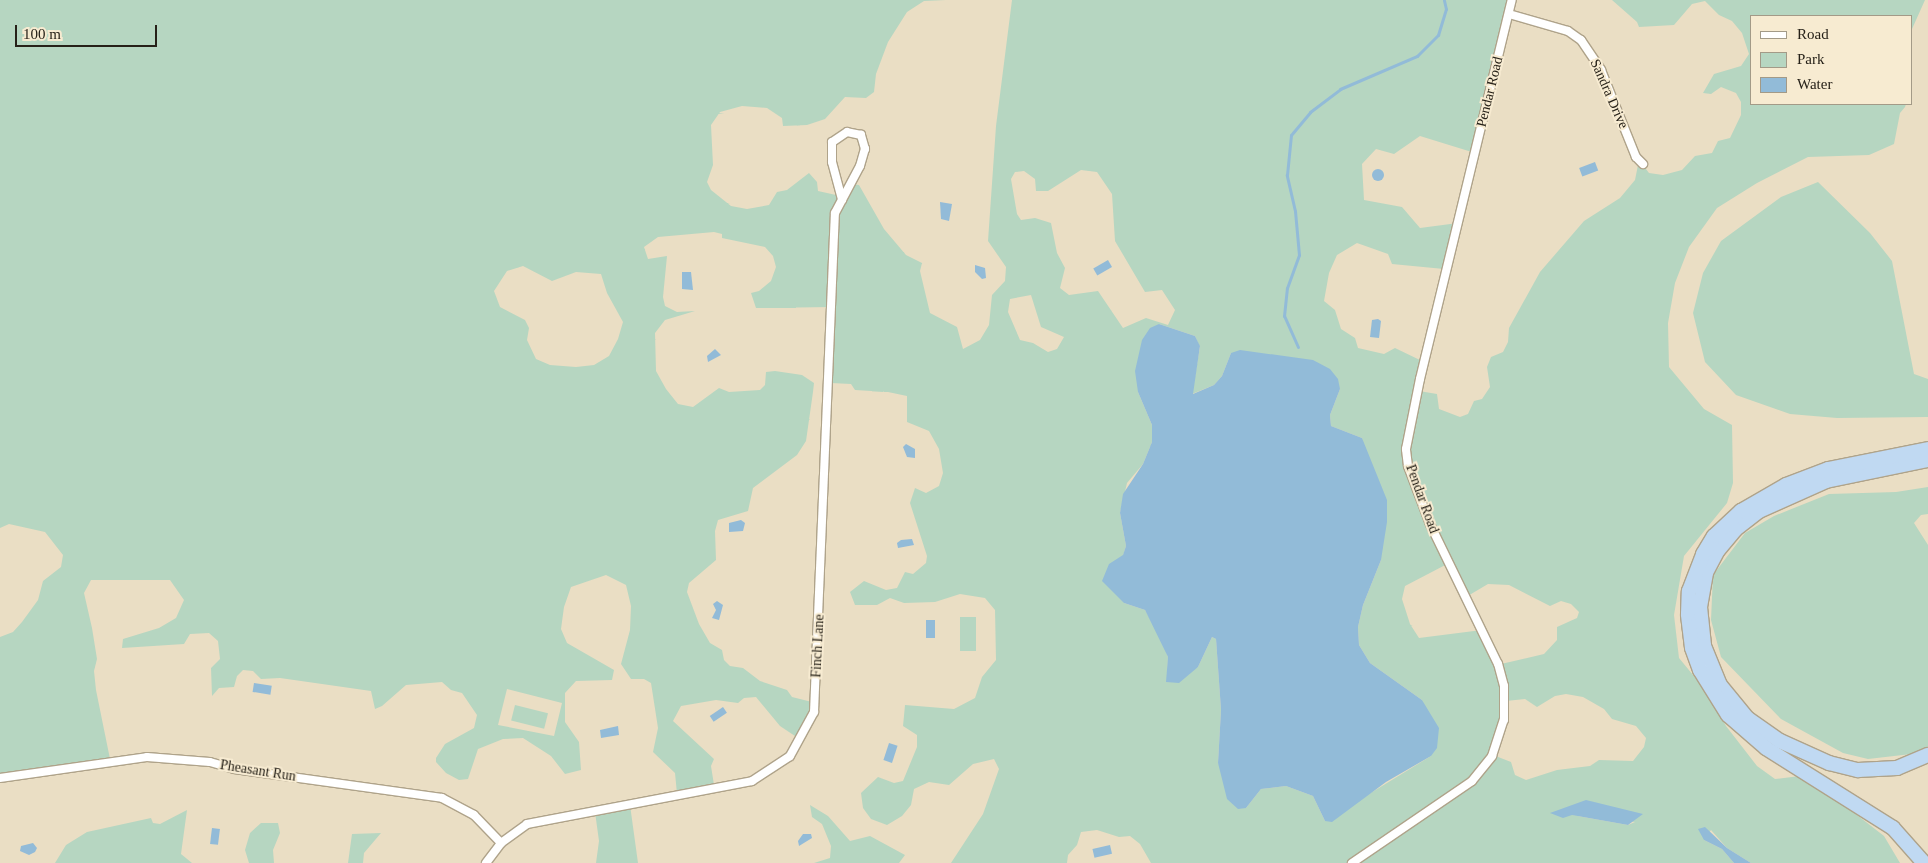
<!DOCTYPE html>
<html>
<head>
<meta charset="utf-8">
<style>
  body { margin:0 }
  #map { position:relative; width:1928px; height:863px; overflow:hidden; background:#eadec4; font-family:Georgia,serif }
  div>[style] { position:absolute }
  .green>* { inset:0; background:#b6d6c1; transform-origin:0 0 }
  .water>* { inset:0; background:#92bbd8; transform-origin:0 0 }
  .round { border-radius:50% }
  .stream>* { height:3px; margin:-1.5px; padding:0 1.5px; transform-origin:1.5px; border-radius:1.5px; background:#92bbd8 }
  .roads { filter:drop-shadow(1px 0 #afa38a) drop-shadow(-1px 0 #afa38a) drop-shadow(0 1px #afa38a) drop-shadow(0 -1px #afa38a) }
  .street>* { height:8px; margin:-4px; padding:0 4px; transform-origin:4px; border-radius:4px; background:#fff }
  .highway>* { height:14px; margin:-7px; padding:0 7px; transform-origin:7px; border-radius:7px; background:#c0d9f2 }
  span { translate:-50% -50%; white-space:nowrap; text-align:center; line-height:1.15; -webkit-text-stroke:4px #f7ebd1; paint-order:stroke }
  .street-label { font-size:14px; color:#262118 }
  .legend { position:absolute; left:1750px; top:15px; width:162px; height:90px; box-sizing:border-box; background:#f7ebd1; border:1px solid #a39a87; margin:0; padding:6px 9px; list-style:none; font-size:15px; color:#262118 }
  .legend li { display:flex; align-items:center; gap:10px; height:25px }
  .legend b { width:25px; border:1px solid #a39a87 }
  .scale { position:absolute; left:15px; top:25px; width:142px; height:22px; box-sizing:border-box; border:2px solid #262118; border-top:0; padding-left:6px; font-size:15px; line-height:18px; white-space:nowrap; color:#262118; -webkit-text-stroke:4px #f7ebd1; paint-order:stroke }
</style>
</head>
<body>
<div id="map">
  <div class="green">
    <i style="clip-path:polygon(evenodd,0 0,946px 0,924px 1px,907px 12px,888px 42px,876px 74px,874px 92px,866px 98px,845px 97px,825px 119px,807px 125px,783px 126px,782px 118px,767px 108px,742px 106px,720px 112px,711px 125px,713px 165px,707px 182px,711px 190px,731px 206px,747px 209px,769px 205px,777px 192px,787px 190px,809px 173px,817px 182px,818px 191px,836px 195px,852px 184px,859px 185px,884px 229px,906px 255px,922px 263px,920px 271px,930px 313px,957px 327px,963px 349px,980px 340px,989px 325px,992px 295px,1005px 281px,1006px 267px,988px 241px,996px 126px,1012px 0,1512px 0,1475px 153px,1420px 136px,1394px 154px,1376px 149px,1362px 164px,1364px 200px,1402px 207px,1420px 228px,1458px 223px,1444px 269px,1392px 264px,1388px 254px,1357px 243px,1337px 255px,1329px 273px,1324px 301px,1335px 310px,1341px 329px,1355px 338px,1358px 348px,1384px 354px,1395px 348px,1424px 362px,1419px 391px,1437px 394px,1439px 409px,1460px 417px,1468px 414px,1474px 401px,1482px 399px,1490px 387px,1487px 367px,1491px 357px,1503px 352px,1508px 342px,1509px 328px,1540px 272px,1584px 221px,1620px 198px,1635px 180px,1639px 160px,1649px 173px,1663px 175px,1682px 170px,1695px 156px,1712px 153px,1718px 141px,1730px 138px,1741px 115px,1741px 102px,1736px 93px,1721px 87px,1711px 94px,1703px 93px,1714px 74px,1741px 66px,1749px 54px,1742px 33px,1732px 21px,1719px 15px,1705px 1px,1692px 4px,1674px 25px,1639px 27px,1637px 22px,1612px 0,1925px 0,1912px 29px,1912px 16px,1752px 16px,1752px 104px,1906px 104px,1905px 107px,1900px 113px,1894px 144px,1869px 155px,1808px 157px,1757px 183px,1717px 208px,1689px 247px,1675px 283px,1668px 323px,1669px 367px,1704px 409px,1732px 425px,1733px 483px,1727px 503px,1684px 556px,1674px 615px,1679px 658px,1707px 692px,1726px 726px,1757px 766px,1775px 779px,1800px 776px,1835px 798px,1884px 836px,1900px 863px,1751px 863px,1727px 848px,1711px 830px,1704px 840px,1722px 849px,1734px 863px,1151px 863px,1140px 844px,1130px 836px,1119px 837px,1097px 830px,1081px 832px,1077px 845px,1068px 855px,1067px 863px,951px 863px,983px 814px,999px 769px,994px 759px,973px 764px,949px 785px,929px 782px,914px 789px,911px 805px,902px 816px,887px 825px,871px 819px,863px 808px,861px 793px,878px 777px,894px 783px,903px 781px,917px 747px,917px 735px,903px 726px,905px 705px,954px 709px,975px 698px,982px 677px,996px 660px,995px 610px,985px 598px,960px 594px,935px 602px,904px 603px,890px 598px,877px 605px,855px 605px,850px 592px,864px 581px,886px 590px,897px 588px,905px 572px,913px 574px,926px 563px,927px 556px,910px 503px,915px 488px,926px 493px,939px 486px,943px 473px,939px 449px,929px 431px,907px 422px,907px 396px,888px 392px,855px 390px,851px 384px,831px 383px,832px 307px,756px 308px,751px 293px,759px 291px,771px 281px,776px 267px,773px 256px,765px 247px,722px 238px,722px 234px,714px 232px,658px 237px,644px 247px,648px 259px,667px 256px,663px 297px,665px 306px,677px 312px,695px 311px,665px 320px,655px 333px,656px 371px,666px 389px,678px 404px,693px 407px,719px 388px,729px 392px,760px 390px,765px 385px,766px 372px,775px 371px,802px 375px,814px 383px,813px 392px,806px 441px,797px 455px,753px 488px,748px 511px,718px 520px,715px 531px,716px 560px,689px 583px,687px 592px,699px 624px,710px 643px,722px 650px,724px 660px,730px 666px,743px 668px,760px 681px,787px 690px,792px 697px,812px 702px,798px 738px,780px 726px,756px 697px,744px 698px,738px 703px,716px 700px,681px 706px,673px 721px,714px 759px,711px 766px,714px 785px,677px 794px,675px 773px,653px 752px,658px 728px,651px 683px,644px 679px,631px 679px,621px 664px,630px 630px,631px 606px,626px 585px,606px 575px,571px 587px,564px 607px,561px 629px,567px 643px,614px 670px,612px 680px,576px 681px,565px 693px,565px 722px,579px 742px,581px 770px,565px 774px,551px 756px,523px 738px,503px 739px,478px 749px,468px 779px,459px 780px,446px 773px,436px 762px,436px 758px,445px 744px,474px 728px,477px 715px,462px 693px,451px 690px,442px 682px,406px 685px,382px 706px,375px 709px,371px 691px,280px 678px,261px 679px,253px 671px,243px 670px,237px 676px,234px 687px,219px 688px,212px 696px,211px 668px,220px 659px,218px 641px,209px 633px,190px 634px,184px 644px,122px 648px,123px 639px,159px 628px,176px 618px,184px 600px,170px 580px,91px 580px,84px 593px,92px 628px,97px 659px,94px 671px,96px 690px,110px 759px,0 780px,0 637px,13px 632px,22px 622px,38px 600px,43px 581px,61px 567px,63px 555px,45px 532px,9px 524px,0 528px,0 0,1081px 170px,1097px 172px,1112px 194px,1115px 241px,1145px 292px,1162px 290px,1175px 310px,1168px 325px,1146px 318px,1123px 328px,1098px 291px,1069px 295px,1060px 288px,1065px 268px,1057px 253px,1051px 223px,1035px 218px,1021px 220px,1017px 214px,1011px 179px,1015px 172px,1024px 171px,1035px 179px,1036px 191px,1048px 191px,1081px 170px,0 0,523px 266px,552px 281px,576px 272px,601px 274px,607px 293px,623px 322px,618px 339px,609px 356px,594px 365px,576px 367px,550px 365px,536px 359px,527px 340px,529px 328px,525px 320px,500px 307px,494px 291px,507px 271px,523px 266px,0 0,1031px 295px,1041px 327px,1064px 337px,1057px 349px,1048px 352px,1033px 343px,1020px 340px,1008px 312px,1010px 299px,1031px 295px,0 0,1159px 324px,1195px 336px,1200px 347px,1192px 394px,1214px 385px,1222px 376px,1231px 353px,1340px 389px,1330px 415px,1331px 426px,1362px 438px,1381px 560px,1363px 605px,1358px 627px,1359px 645px,1370px 663px,1422px 700px,1431px 756px,1325px 821px,1313px 796px,1286px 786px,1261px 789px,1246px 808px,1218px 763px,1221px 710px,1216px 639px,1212px 637px,1198px 667px,1167px 682px,1168px 657px,1163px 643px,1145px 610px,1124px 603px,1118px 559px,1123px 556px,1126px 546px,1120px 513px,1127px 483px,1143px 464px,1152px 442px,1152px 425px,1138px 392px,1159px 324px,0 0,1451px 562px,1466px 597px,1488px 584px,1509px 585px,1550px 606px,1561px 601px,1571px 604px,1579px 612px,1577px 618px,1557px 627px,1557px 640px,1544px 654px,1501px 664px,1482px 630px,1419px 638px,1410px 624px,1402px 599px,1405px 586px,1451px 562px,0 0,507px 689px,562px 703px,554px 736px,498px 725px,507px 689px,0 0,1566px 694px,1583px 697px,1604px 709px,1612px 719px,1636px 726px,1646px 738px,1644px 747px,1633px 761px,1599px 760px,1590px 766px,1557px 770px,1526px 780px,1515px 775px,1511px 762px,1493px 755px,1506px 701px,1525px 699px,1537px 707px,1555px 696px,1566px 694px,0 0,1572px 815px,1635px 822px,1628px 825px,1572px 815px)"></i>
    <i style="clip-path:polygon(1818px 182px,1870px 233px,1892px 261px,1914px 374px,1928px 379px,1928px 417px,1837px 418px,1790px 414px,1736px 395px,1705px 362px,1693px 313px,1703px 273px,1721px 241px,1781px 197px)"></i>
    <i style="clip-path:polygon(1928px 487px,1928px 514px,1921px 515px,1914px 523px,1928px 545px,1928px 746px,1920px 753px,1868px 759px,1843px 753px,1781px 719px,1721px 657px,1711px 620px,1713px 575px,1745px 533px,1774px 516px,1829px 494px,1896px 492px)"></i>
    <i style="left:960px;top:617px;width:16px;height:34px"></i>
    <i style="left:515px;top:705px;width:34px;height:16px;rotate:14deg"></i>
    <i style="clip-path:polygon(630px 805px,638px 863px,596px 863px,599px 841px,595px 812px)"></i>
    <i style="clip-path:polygon(810px 805px,828px 816px,850px 841px,870px 836px,905px 855px,899px 863px,814px 863px,830px 858px,831px 846px,822px 824px,812px 817px)"></i>
    <i style="clip-path:polygon(187px 810px,181px 854px,192px 863px,55px 863px,66px 845px,87px 832px,151px 818px,153px 823px,160px 824px)"></i>
    <i style="clip-path:polygon(261px 823px,278px 823px,280px 833px,273px 850px,274px 863px,249px 863px,245px 850px,250px 833px)"></i>
    <i style="clip-path:polygon(381px 833px,364px 853px,363px 863px,348px 863px,352px 834px)"></i>
  </div>
  <div class="water">
    <i style="left:1595px;top:162px;width:9px;height:17px;rotate:69deg"></i>
    <i class="round" style="left:1372px;top:169px;width:12px;height:12px"></i>
    <i style="clip-path:polygon(940px 202px,952px 204px,949px 221px,941px 219px)"></i>
    <i style="left:1108px;top:260px;width:8px;height:17px;rotate:60deg"></i>
    <i style="clip-path:polygon(975px 265px,985px 268px,986px 278px,982px 279px,975px 272px)"></i>
    <i style="clip-path:polygon(682px 272px,691px 272px,693px 290px,682px 289px)"></i>
    <i style="clip-path:polygon(1378px 319px,1381px 321px,1379px 338px,1370px 337px,1372px 320px)"></i>
    <i style="clip-path:polygon(1159px 324px,1195px 336px,1200px 346px,1193px 394px,1214px 385px,1222px 376px,1231px 353px,1240px 350px,1313px 360px,1330px 369px,1338px 379px,1340px 389px,1330px 415px,1331px 426px,1362px 438px,1387px 500px,1387px 522px,1381px 560px,1363px 605px,1358px 627px,1359px 645px,1370px 663px,1422px 700px,1439px 728px,1437px 748px,1431px 756px,1386px 782px,1332px 822px,1325px 821px,1313px 796px,1286px 786px,1261px 789px,1246px 808px,1238px 809px,1227px 799px,1218px 763px,1221px 710px,1216px 639px,1212px 637px,1198px 667px,1179px 683px,1166px 682px,1168px 657px,1145px 610px,1124px 603px,1102px 581px,1109px 564px,1123px 555px,1126px 546px,1120px 513px,1123px 494px,1143px 464px,1152px 442px,1152px 425px,1138px 392px,1135px 371px,1142px 340px,1150px 328px)"></i>
    <i style="clip-path:polygon(715px 349px,721px 355px,708px 362px,707px 356px)"></i>
    <i style="clip-path:polygon(906px 444px,915px 449px,915px 458px,907px 457px,903px 447px)"></i>
    <i style="clip-path:polygon(741px 520px,745px 523px,743px 531px,729px 532px,729px 523px)"></i>
    <i style="clip-path:polygon(901px 540px,912px 539px,914px 545px,898px 548px,897px 543px)"></i>
    <i style="clip-path:polygon(717px 601px,723px 605px,719px 620px,712px 618px,716px 610px,713px 604px)"></i>
    <i style="left:926px;top:620px;width:9px;height:18px"></i>
    <i style="left:254px;top:683px;width:18px;height:9px;rotate:9deg"></i>
    <i style="left:723px;top:707px;width:7px;height:16px;rotate:56deg"></i>
    <i style="clip-path:polygon(618px 726px,619px 735px,601px 738px,600px 730px)"></i>
    <i style="left:889px;top:743px;width:9px;height:18px;rotate:18deg"></i>
    <i style="clip-path:polygon(1586px 800px,1643px 814px,1628px 825px,1572px 815px,1563px 818px,1550px 813px)"></i>
    <i style="clip-path:polygon(1705px 827px,1727px 848px,1751px 863px,1734px 863px,1722px 849px,1704px 840px,1698px 829px)"></i>
    <i style="left:212px;top:828px;width:8px;height:16px;rotate:7deg"></i>
    <i style="clip-path:polygon(803px 834px,811px 834px,812px 838px,799px 846px,798px 841px)"></i>
    <i style="clip-path:polygon(33px 843px,37px 848px,35px 852px,29px 855px,20px 851px,21px 846px)"></i>
    <i style="left:1110px;top:845px;width:9px;height:18px;rotate:77deg"></i>
  </div>
  <div class="stream">
    <i style="left:1298px;top:347px;width:34px;rotate:-114deg"></i>
    <i style="left:1284px;top:316px;width:28px;rotate:-84deg"></i>
    <i style="left:1287px;top:288px;width:35px;rotate:-70deg"></i>
    <i style="left:1299px;top:255px;width:44px;rotate:-95.2deg"></i>
    <i style="left:1295px;top:211px;width:37px;rotate:-103deg"></i>
    <i style="left:1287px;top:175px;width:40px;rotate:-84.3deg"></i>
    <i style="left:1291px;top:135px;width:30px;rotate:-50deg"></i>
    <i style="left:1310px;top:112px;width:38px;rotate:-37deg"></i>
    <i style="left:1340px;top:89px;width:84px;rotate:-23.2deg"></i>
    <i style="left:1417px;top:56px;width:30px;rotate:-45deg"></i>
    <i style="left:1438px;top:35px;width:27px;rotate:-73deg"></i>
    <i style="left:1446px;top:9px;width:9px;rotate:-103deg"></i>
  </div>
  <div class="roads">
    <div class="street">
      <i style="left:1509px;top:14px;width:61px;rotate:16.1deg"></i>
      <i style="left:1568px;top:31px;width:16px;rotate:35deg"></i>
      <i style="left:1581px;top:40px;width:36px;rotate:56deg"></i>
      <i style="left:1601px;top:70px;width:94px;rotate:68.1deg"></i>
      <i style="left:1636px;top:157px;width:10px;rotate:45deg"></i>
      <i style="left:0;top:778px;width:148px;rotate:-8.1deg"></i>
      <i style="left:147px;top:757px;width:63px;rotate:4.5deg"></i>
      <i style="left:210px;top:762px;width:25px;rotate:16deg"></i>
      <i style="left:234px;top:769px;width:210px;rotate:7.9deg"></i>
      <i style="left:442px;top:798px;width:36px;rotate:28deg"></i>
      <i style="left:474px;top:815px;width:39px;rotate:46deg"></i>
      <i style="left:486px;top:863px;width:25px;rotate:-53deg"></i>
      <i style="left:501px;top:843px;width:32px;rotate:-36deg"></i>
      <i style="left:527px;top:824px;width:229px;rotate:-10.8deg"></i>
      <i style="left:752px;top:781px;width:45px;rotate:-33.3deg"></i>
      <i style="left:790px;top:756px;width:50px;rotate:-61.4deg"></i>
      <i style="left:814px;top:712px;width:499px;rotate:-87.6deg"></i>
      <i style="left:835px;top:213px;width:53px;rotate:-62deg"></i>
      <i style="left:860px;top:166px;width:18px;rotate:-74deg"></i>
      <i style="left:865px;top:149px;width:15px;rotate:-106deg"></i>
      <i style="left:861px;top:135px;width:14px;rotate:-168deg"></i>
      <i style="left:847px;top:132px;width:18px;rotate:146deg"></i>
      <i style="left:832px;top:142px;width:20px;rotate:90deg"></i>
      <i style="left:832px;top:162px;width:39px;rotate:75deg"></i>
      <i style="left:1352px;top:863px;width:145px;rotate:-34.3deg"></i>
      <i style="left:1472px;top:781px;width:32px;rotate:-51deg"></i>
      <i style="left:1492px;top:756px;width:38px;rotate:-72deg"></i>
      <i style="left:1504px;top:720px;width:34px;rotate:-90deg"></i>
      <i style="left:1504px;top:686px;width:23px;rotate:-105deg"></i>
      <i style="left:1498px;top:664px;width:156px;rotate:-115.9deg"></i>
      <i style="left:1430px;top:524px;width:62px;rotate:-110.8deg"></i>
      <i style="left:1408px;top:466px;width:17px;rotate:-97deg"></i>
      <i style="left:1406px;top:449px;width:71px;rotate:-78.7deg"></i>
      <i style="left:1420px;top:379px;width:390px;rotate:-76.4deg"></i>
    </div>
    <div class="highway">
      <i style="left:1928px;top:460px;width:104px;rotate:168.4deg"></i>
      <i style="left:1826px;top:481px;width:73px;rotate:155.9deg"></i>
      <i style="left:1759px;top:511px;width:31px;rotate:142deg"></i>
      <i style="left:1735px;top:530px;width:26px;rotate:130deg"></i>
      <i style="left:1718px;top:550px;width:26px;rotate:118deg"></i>
      <i style="left:1706px;top:573px;width:35px;rotate:100deg"></i>
      <i style="left:1700px;top:607px;width:39px;rotate:84deg"></i>
      <i style="left:1704px;top:646px;width:42px;rotate:67.7deg"></i>
      <i style="left:1720px;top:685px;width:43px;rotate:50.7deg"></i>
      <i style="left:1747px;top:718px;width:40px;rotate:34.9deg"></i>
      <i style="left:1780px;top:741px;width:54px;rotate:24.2deg"></i>
      <i style="left:1829px;top:763px;width:30px;rotate:14deg"></i>
      <i style="left:1858px;top:770px;width:39px;rotate:-3deg"></i>
      <i style="left:1897px;top:768px;width:34px;rotate:-23deg"></i>
      <i style="left:1924px;top:863px;width:47px;rotate:-131.5deg"></i>
      <i style="left:1893px;top:828px;width:150px;rotate:-147.8deg"></i>
      <i style="left:1766px;top:748px;width:50px;rotate:-139deg"></i>
      <i style="left:1728px;top:715px;width:53px;rotate:-121.9deg"></i>
      <i style="left:1700px;top:670px;width:23px;rotate:-110deg"></i>
      <i style="left:1692px;top:648px;width:34px;rotate:-97deg"></i>
      <i style="left:1688px;top:614px;width:23px;rotate:-88deg"></i>
      <i style="left:1689px;top:591px;width:40px;rotate:-69deg"></i>
      <i style="left:1703px;top:554px;width:21px;rotate:-59deg"></i>
      <i style="left:1714px;top:536px;width:37px;rotate:-43deg"></i>
      <i style="left:1741px;top:511px;width:52px;rotate:-30deg"></i>
      <i style="left:1786px;top:485px;width:45px;rotate:-20.9deg"></i>
      <i style="left:1828px;top:469px;width:102px;rotate:-11.3deg"></i>
    </div>
  </div>
  <div class="street-label">
    <span style="left:1490px;top:92px;rotate:-76deg">Pendar Road</span>
    <span style="left:1609px;top:94px;rotate:66deg">Sandra Drive</span>
    <span style="left:1422px;top:499px;rotate:70deg">Pendar Road</span>
    <span style="left:818px;top:646px;rotate:-87deg">Finch Lane</span>
    <span style="left:258px;top:771px;rotate:9deg">Pheasant Run</span>
  </div>
  <ul class="legend">
  <li><b style="height:6px;background:#fff"></b>Road</li>
  <li><b style="height:14px;background:#b6d6c1"></b>Park</li>
  <li><b style="height:14px;background:#92bbd8"></b>Water</li>
  </ul>
  <div class="scale">100 m</div>
</div>
</body>
</html>
